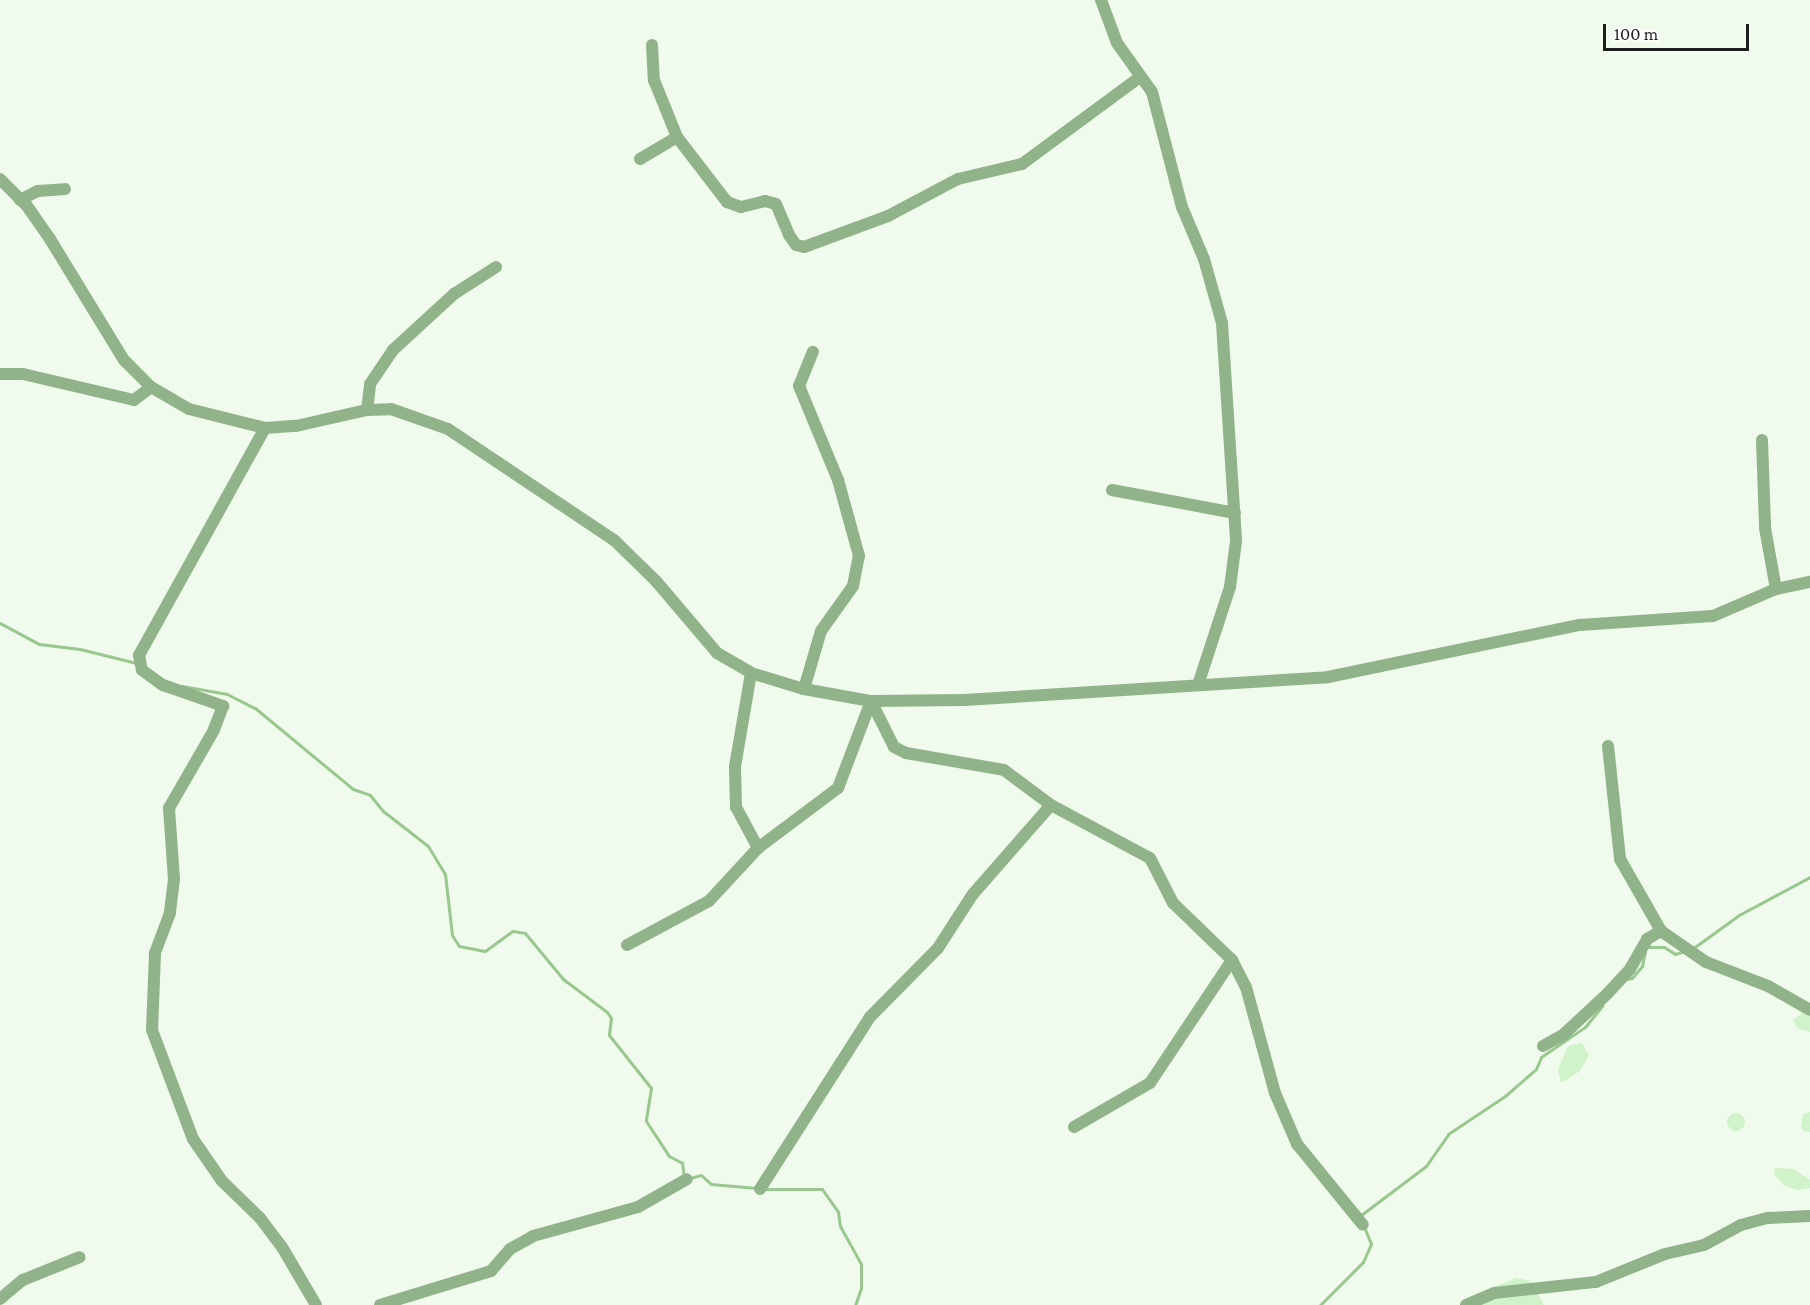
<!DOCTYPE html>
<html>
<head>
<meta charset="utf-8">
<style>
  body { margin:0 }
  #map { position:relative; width:1810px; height:1305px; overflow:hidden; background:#f0faed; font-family:"Crimson Pro",serif }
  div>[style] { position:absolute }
  .green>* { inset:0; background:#d0f3c9 }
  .round { border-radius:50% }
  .stream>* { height:3px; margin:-1.5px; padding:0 1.5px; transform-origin:1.5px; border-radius:1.5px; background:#99c88f }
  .minor>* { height:12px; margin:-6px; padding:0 6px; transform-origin:6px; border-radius:6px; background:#91b38a }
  span { translate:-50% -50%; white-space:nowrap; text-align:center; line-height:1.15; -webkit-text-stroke:6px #fff; paint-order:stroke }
  .scale { position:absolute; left:1603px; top:24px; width:146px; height:27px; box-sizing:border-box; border:3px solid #1d201c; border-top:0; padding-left:8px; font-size:18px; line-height:21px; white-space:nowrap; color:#1d201c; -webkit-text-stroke:4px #fff; paint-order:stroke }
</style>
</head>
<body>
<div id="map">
  <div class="green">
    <i style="clip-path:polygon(1810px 1007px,1810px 1032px,1797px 1028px,1793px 1020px)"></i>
    <i style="clip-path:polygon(1582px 1043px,1589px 1055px,1580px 1071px,1561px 1083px,1558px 1069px,1568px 1046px)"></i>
    <i style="clip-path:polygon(1810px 1112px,1810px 1132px,1805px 1132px,1801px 1128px,1803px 1114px)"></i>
    <i class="round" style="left:1727px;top:1113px;width:18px;height:18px"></i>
    <i style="clip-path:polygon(1775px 1168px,1794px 1169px,1810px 1180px,1810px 1188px,1797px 1190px,1784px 1185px,1774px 1174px)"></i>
    <i style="clip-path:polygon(1516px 1278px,1531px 1281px,1544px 1305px,1469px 1305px,1471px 1296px)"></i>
  </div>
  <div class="stream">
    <i style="left:0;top:623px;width:44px;rotate:28.3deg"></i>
    <i style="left:39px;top:644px;width:41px;rotate:7deg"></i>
    <i style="left:80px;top:649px;width:58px;rotate:14deg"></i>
    <i style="left:182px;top:686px;width:46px;rotate:10.1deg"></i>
    <i style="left:227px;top:694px;width:31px;rotate:27deg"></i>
    <i style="left:255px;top:708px;width:127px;rotate:39.6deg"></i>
    <i style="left:353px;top:789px;width:18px;rotate:19deg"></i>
    <i style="left:370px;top:795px;width:21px;rotate:51deg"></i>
    <i style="left:383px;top:811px;width:57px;rotate:37.9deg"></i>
    <i style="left:428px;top:846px;width:33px;rotate:59deg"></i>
    <i style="left:445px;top:874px;width:61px;rotate:83.5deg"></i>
    <i style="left:452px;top:935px;width:13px;rotate:58deg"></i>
    <i style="left:459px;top:946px;width:26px;rotate:11deg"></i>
    <i style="left:485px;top:951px;width:34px;rotate:-36deg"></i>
    <i style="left:513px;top:931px;width:12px;rotate:9deg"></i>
    <i style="left:525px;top:933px;width:60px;rotate:50.4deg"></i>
    <i style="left:563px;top:979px;width:55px;rotate:36.9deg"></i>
    <i style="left:607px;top:1012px;width:7px;rotate:56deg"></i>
    <i style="left:611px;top:1018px;width:17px;rotate:97deg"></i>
    <i style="left:609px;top:1035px;width:68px;rotate:51.6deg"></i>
    <i style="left:651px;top:1088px;width:33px;rotate:99deg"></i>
    <i style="left:646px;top:1121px;width:42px;rotate:56.7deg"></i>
    <i style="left:669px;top:1156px;width:15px;rotate:28deg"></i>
    <i style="left:682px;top:1163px;width:15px;rotate:82deg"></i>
    <i style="left:1648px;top:947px;width:16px"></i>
    <i style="left:1664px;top:947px;width:13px;rotate:32deg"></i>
    <i style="left:1675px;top:954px;width:10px;rotate:-17deg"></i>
    <i style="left:1692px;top:949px;width:58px;rotate:-35.9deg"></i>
    <i style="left:1739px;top:915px;width:81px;rotate:-28.2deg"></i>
    <i style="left:1627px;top:979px;width:5px;rotate:-11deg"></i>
    <i style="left:1632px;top:978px;width:16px;rotate:-50deg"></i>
    <i style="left:1642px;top:966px;width:14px;rotate:-78deg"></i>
    <i style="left:690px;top:1178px;width:11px;rotate:-15deg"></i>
    <i style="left:701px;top:1175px;width:13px;rotate:42deg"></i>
    <i style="left:711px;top:1184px;width:46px;rotate:5deg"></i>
    <i style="left:763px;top:1189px;width:59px"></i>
    <i style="left:822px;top:1189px;width:28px;rotate:55deg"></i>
    <i style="left:838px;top:1212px;width:14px;rotate:82deg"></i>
    <i style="left:840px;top:1226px;width:43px;rotate:61.1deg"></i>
    <i style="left:861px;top:1264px;width:24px;rotate:90deg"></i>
    <i style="left:861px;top:1288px;width:18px;rotate:109deg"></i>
    <i style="left:1361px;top:1215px;width:81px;rotate:-37deg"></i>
    <i style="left:1426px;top:1166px;width:39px;rotate:-55deg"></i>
    <i style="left:1448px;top:1134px;width:69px;rotate:-33.7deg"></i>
    <i style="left:1505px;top:1096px;width:41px;rotate:-41.1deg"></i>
    <i style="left:1536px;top:1069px;width:13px;rotate:-67deg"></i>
    <i style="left:1541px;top:1057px;width:53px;rotate:-34.3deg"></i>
    <i style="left:1585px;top:1027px;width:28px;rotate:-51deg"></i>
    <i style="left:1320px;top:1305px;width:61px;rotate:-45deg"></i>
    <i style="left:1363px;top:1262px;width:20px;rotate:-66deg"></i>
    <i style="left:1371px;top:1244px;width:18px;rotate:-112deg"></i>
  </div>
  <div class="minor">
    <i style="left:1101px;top:0;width:46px;rotate:69.6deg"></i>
    <i style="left:1117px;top:43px;width:60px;rotate:54.5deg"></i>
    <i style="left:1152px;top:92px;width:119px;rotate:75.4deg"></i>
    <i style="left:1182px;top:207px;width:56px;rotate:67.1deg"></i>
    <i style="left:1204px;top:259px;width:66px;rotate:74.3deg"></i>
    <i style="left:1222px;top:323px;width:218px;rotate:86.3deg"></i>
    <i style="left:1236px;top:541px;width:46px;rotate:97.4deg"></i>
    <i style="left:1230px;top:587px;width:103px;rotate:108.1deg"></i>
    <i style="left:652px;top:45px;width:35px;rotate:87deg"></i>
    <i style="left:654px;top:80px;width:61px;rotate:68deg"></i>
    <i style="left:677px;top:137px;width:82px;rotate:52.4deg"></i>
    <i style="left:727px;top:202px;width:15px;rotate:20deg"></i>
    <i style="left:741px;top:207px;width:25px;rotate:-14deg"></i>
    <i style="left:765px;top:201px;width:11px;rotate:15deg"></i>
    <i style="left:776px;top:204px;width:34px;rotate:67deg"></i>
    <i style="left:789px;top:235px;width:12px;rotate:55deg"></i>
    <i style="left:796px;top:245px;width:8px;rotate:14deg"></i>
    <i style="left:804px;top:247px;width:90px;rotate:-20.3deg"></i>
    <i style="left:888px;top:216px;width:79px;rotate:-27.9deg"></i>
    <i style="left:958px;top:179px;width:66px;rotate:-13.2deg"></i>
    <i style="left:1022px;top:164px;width:147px;rotate:-36.4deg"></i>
    <i style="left:640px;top:159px;width:43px;rotate:-30.7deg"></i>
    <i style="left:0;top:179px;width:38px;rotate:45deg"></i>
    <i style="left:27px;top:206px;width:40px;rotate:55.1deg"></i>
    <i style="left:50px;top:239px;width:142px;rotate:58.6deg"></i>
    <i style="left:124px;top:360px;width:38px;rotate:45deg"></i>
    <i style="left:151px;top:387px;width:44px;rotate:30.1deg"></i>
    <i style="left:189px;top:409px;width:78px;rotate:14deg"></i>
    <i style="left:265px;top:428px;width:31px;rotate:-4deg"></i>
    <i style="left:296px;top:426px;width:73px;rotate:-12.7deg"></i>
    <i style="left:367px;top:410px;width:24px;rotate:-2deg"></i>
    <i style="left:391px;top:409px;width:60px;rotate:19.3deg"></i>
    <i style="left:448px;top:429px;width:200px;rotate:33.8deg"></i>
    <i style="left:614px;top:540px;width:59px;rotate:44.3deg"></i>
    <i style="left:656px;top:581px;width:94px;rotate:49.7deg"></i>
    <i style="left:717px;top:653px;width:39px;rotate:30deg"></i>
    <i style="left:751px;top:673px;width:55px;rotate:16.8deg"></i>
    <i style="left:804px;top:689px;width:68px;rotate:10.2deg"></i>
    <i style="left:871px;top:701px;width:94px;rotate:-0.6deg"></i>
    <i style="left:965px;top:700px;width:364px;rotate:-3.6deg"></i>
    <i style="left:1328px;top:677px;width:257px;rotate:-11.7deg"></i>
    <i style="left:1580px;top:625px;width:133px;rotate:-3.9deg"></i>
    <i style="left:1713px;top:616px;width:69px;rotate:-23.2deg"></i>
    <i style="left:1776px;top:589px;width:35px;rotate:-12deg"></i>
    <i style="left:20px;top:200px;width:20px;rotate:-27deg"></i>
    <i style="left:38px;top:191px;width:27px;rotate:-4deg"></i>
    <i style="left:0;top:374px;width:23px"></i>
    <i style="left:23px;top:374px;width:114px;rotate:13.2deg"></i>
    <i style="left:134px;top:400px;width:21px;rotate:-37deg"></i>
    <i style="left:367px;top:410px;width:26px;rotate:-83deg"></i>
    <i style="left:370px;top:384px;width:41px;rotate:-55.9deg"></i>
    <i style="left:393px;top:350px;width:83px;rotate:-42.6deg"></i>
    <i style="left:454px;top:294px;width:50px;rotate:-32.7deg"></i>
    <i style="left:265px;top:428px;width:260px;rotate:119deg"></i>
    <i style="left:139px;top:655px;width:15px;rotate:79deg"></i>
    <i style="left:142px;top:670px;width:26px;rotate:36deg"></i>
    <i style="left:163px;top:685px;width:64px;rotate:19.3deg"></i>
    <i style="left:223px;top:706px;width:26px;rotate:111deg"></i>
    <i style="left:214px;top:730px;width:90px;rotate:120deg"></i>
    <i style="left:169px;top:808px;width:71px;rotate:86deg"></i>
    <i style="left:174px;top:879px;width:34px;rotate:97deg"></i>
    <i style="left:170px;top:913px;width:43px;rotate:110.6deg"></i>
    <i style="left:155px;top:953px;width:77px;rotate:92.2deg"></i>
    <i style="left:152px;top:1030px;width:116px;rotate:69.4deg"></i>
    <i style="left:193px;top:1139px;width:51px;rotate:55.4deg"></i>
    <i style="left:222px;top:1181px;width:53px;rotate:44.2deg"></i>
    <i style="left:260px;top:1218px;width:36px;rotate:53deg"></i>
    <i style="left:282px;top:1247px;width:67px;rotate:59.6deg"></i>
    <i style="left:1762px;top:440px;width:88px;rotate:88deg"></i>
    <i style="left:1765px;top:528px;width:62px;rotate:79.8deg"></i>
    <i style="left:1112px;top:490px;width:125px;rotate:10.6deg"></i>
    <i style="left:751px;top:673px;width:95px;rotate:99.7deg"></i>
    <i style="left:735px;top:767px;width:40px;rotate:88.6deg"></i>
    <i style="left:736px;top:807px;width:47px;rotate:61.8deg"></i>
    <i style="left:804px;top:689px;width:60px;rotate:-73.7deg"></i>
    <i style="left:821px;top:631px;width:55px;rotate:-54.6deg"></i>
    <i style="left:853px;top:586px;width:31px;rotate:-79deg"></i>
    <i style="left:859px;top:556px;width:79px;rotate:-105.4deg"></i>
    <i style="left:838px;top:480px;width:102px;rotate:-112.5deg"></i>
    <i style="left:799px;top:386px;width:37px;rotate:-68deg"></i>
    <i style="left:1608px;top:746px;width:114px;rotate:83.9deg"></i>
    <i style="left:1620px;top:859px;width:83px;rotate:60.3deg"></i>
    <i style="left:627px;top:945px;width:93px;rotate:-28.2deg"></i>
    <i style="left:709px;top:901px;width:72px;rotate:-47.2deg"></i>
    <i style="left:758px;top:848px;width:100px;rotate:-36.9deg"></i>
    <i style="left:838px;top:788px;width:93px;rotate:-69.2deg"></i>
    <i style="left:871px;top:701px;width:51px;rotate:63.4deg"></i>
    <i style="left:894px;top:747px;width:13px;rotate:27deg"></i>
    <i style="left:906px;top:753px;width:99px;rotate:9.8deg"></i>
    <i style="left:1004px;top:770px;width:59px;rotate:36.7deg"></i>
    <i style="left:1051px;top:805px;width:112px;rotate:28.2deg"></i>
    <i style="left:1150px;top:858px;width:51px;rotate:62.9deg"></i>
    <i style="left:1173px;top:903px;width:82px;rotate:44deg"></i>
    <i style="left:1232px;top:960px;width:30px;rotate:63deg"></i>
    <i style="left:1246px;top:987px;width:110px;rotate:74.7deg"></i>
    <i style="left:1275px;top:1093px;width:56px;rotate:66.7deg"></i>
    <i style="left:1297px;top:1144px;width:104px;rotate:50.8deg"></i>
    <i style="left:1543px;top:1046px;width:23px;rotate:-29deg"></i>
    <i style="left:1563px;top:1035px;width:60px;rotate:-43deg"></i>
    <i style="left:1607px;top:994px;width:34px;rotate:-47deg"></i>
    <i style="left:1630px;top:969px;width:34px;rotate:-60deg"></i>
    <i style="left:1647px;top:939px;width:16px;rotate:-30deg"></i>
    <i style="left:1661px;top:931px;width:55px;rotate:34.6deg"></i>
    <i style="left:1706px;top:962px;width:66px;rotate:21.2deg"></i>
    <i style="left:1768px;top:986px;width:48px;rotate:29.7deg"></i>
    <i style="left:1074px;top:1127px;width:88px;rotate:-30.1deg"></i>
    <i style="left:1150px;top:1083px;width:148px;rotate:-56.3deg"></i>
    <i style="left:760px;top:1189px;width:204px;rotate:-57.4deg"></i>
    <i style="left:870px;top:1017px;width:97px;rotate:-45.4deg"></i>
    <i style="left:938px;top:948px;width:64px;rotate:-57.1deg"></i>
    <i style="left:973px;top:894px;width:118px;rotate:-48.8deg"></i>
    <i style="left:0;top:1299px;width:30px;rotate:-40deg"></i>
    <i style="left:23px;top:1280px;width:61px;rotate:-22deg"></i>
    <i style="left:380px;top:1305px;width:116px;rotate:-17deg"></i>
    <i style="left:491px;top:1271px;width:29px;rotate:-49deg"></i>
    <i style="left:510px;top:1249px;width:26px;rotate:-29deg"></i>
    <i style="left:533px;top:1236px;width:109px;rotate:-15.4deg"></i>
    <i style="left:638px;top:1207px;width:56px;rotate:-29.7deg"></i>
    <i style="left:1466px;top:1305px;width:30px;rotate:-23deg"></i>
    <i style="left:1494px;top:1293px;width:103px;rotate:-6.2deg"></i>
    <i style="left:1596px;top:1282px;width:74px;rotate:-22.1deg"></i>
    <i style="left:1665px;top:1254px;width:40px;rotate:-13deg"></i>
    <i style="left:1704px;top:1245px;width:42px;rotate:-28.4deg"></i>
    <i style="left:1741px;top:1225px;width:28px;rotate:-15deg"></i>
    <i style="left:1768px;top:1218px;width:42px;rotate:-2.7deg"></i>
  </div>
  <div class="scale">100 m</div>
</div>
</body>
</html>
